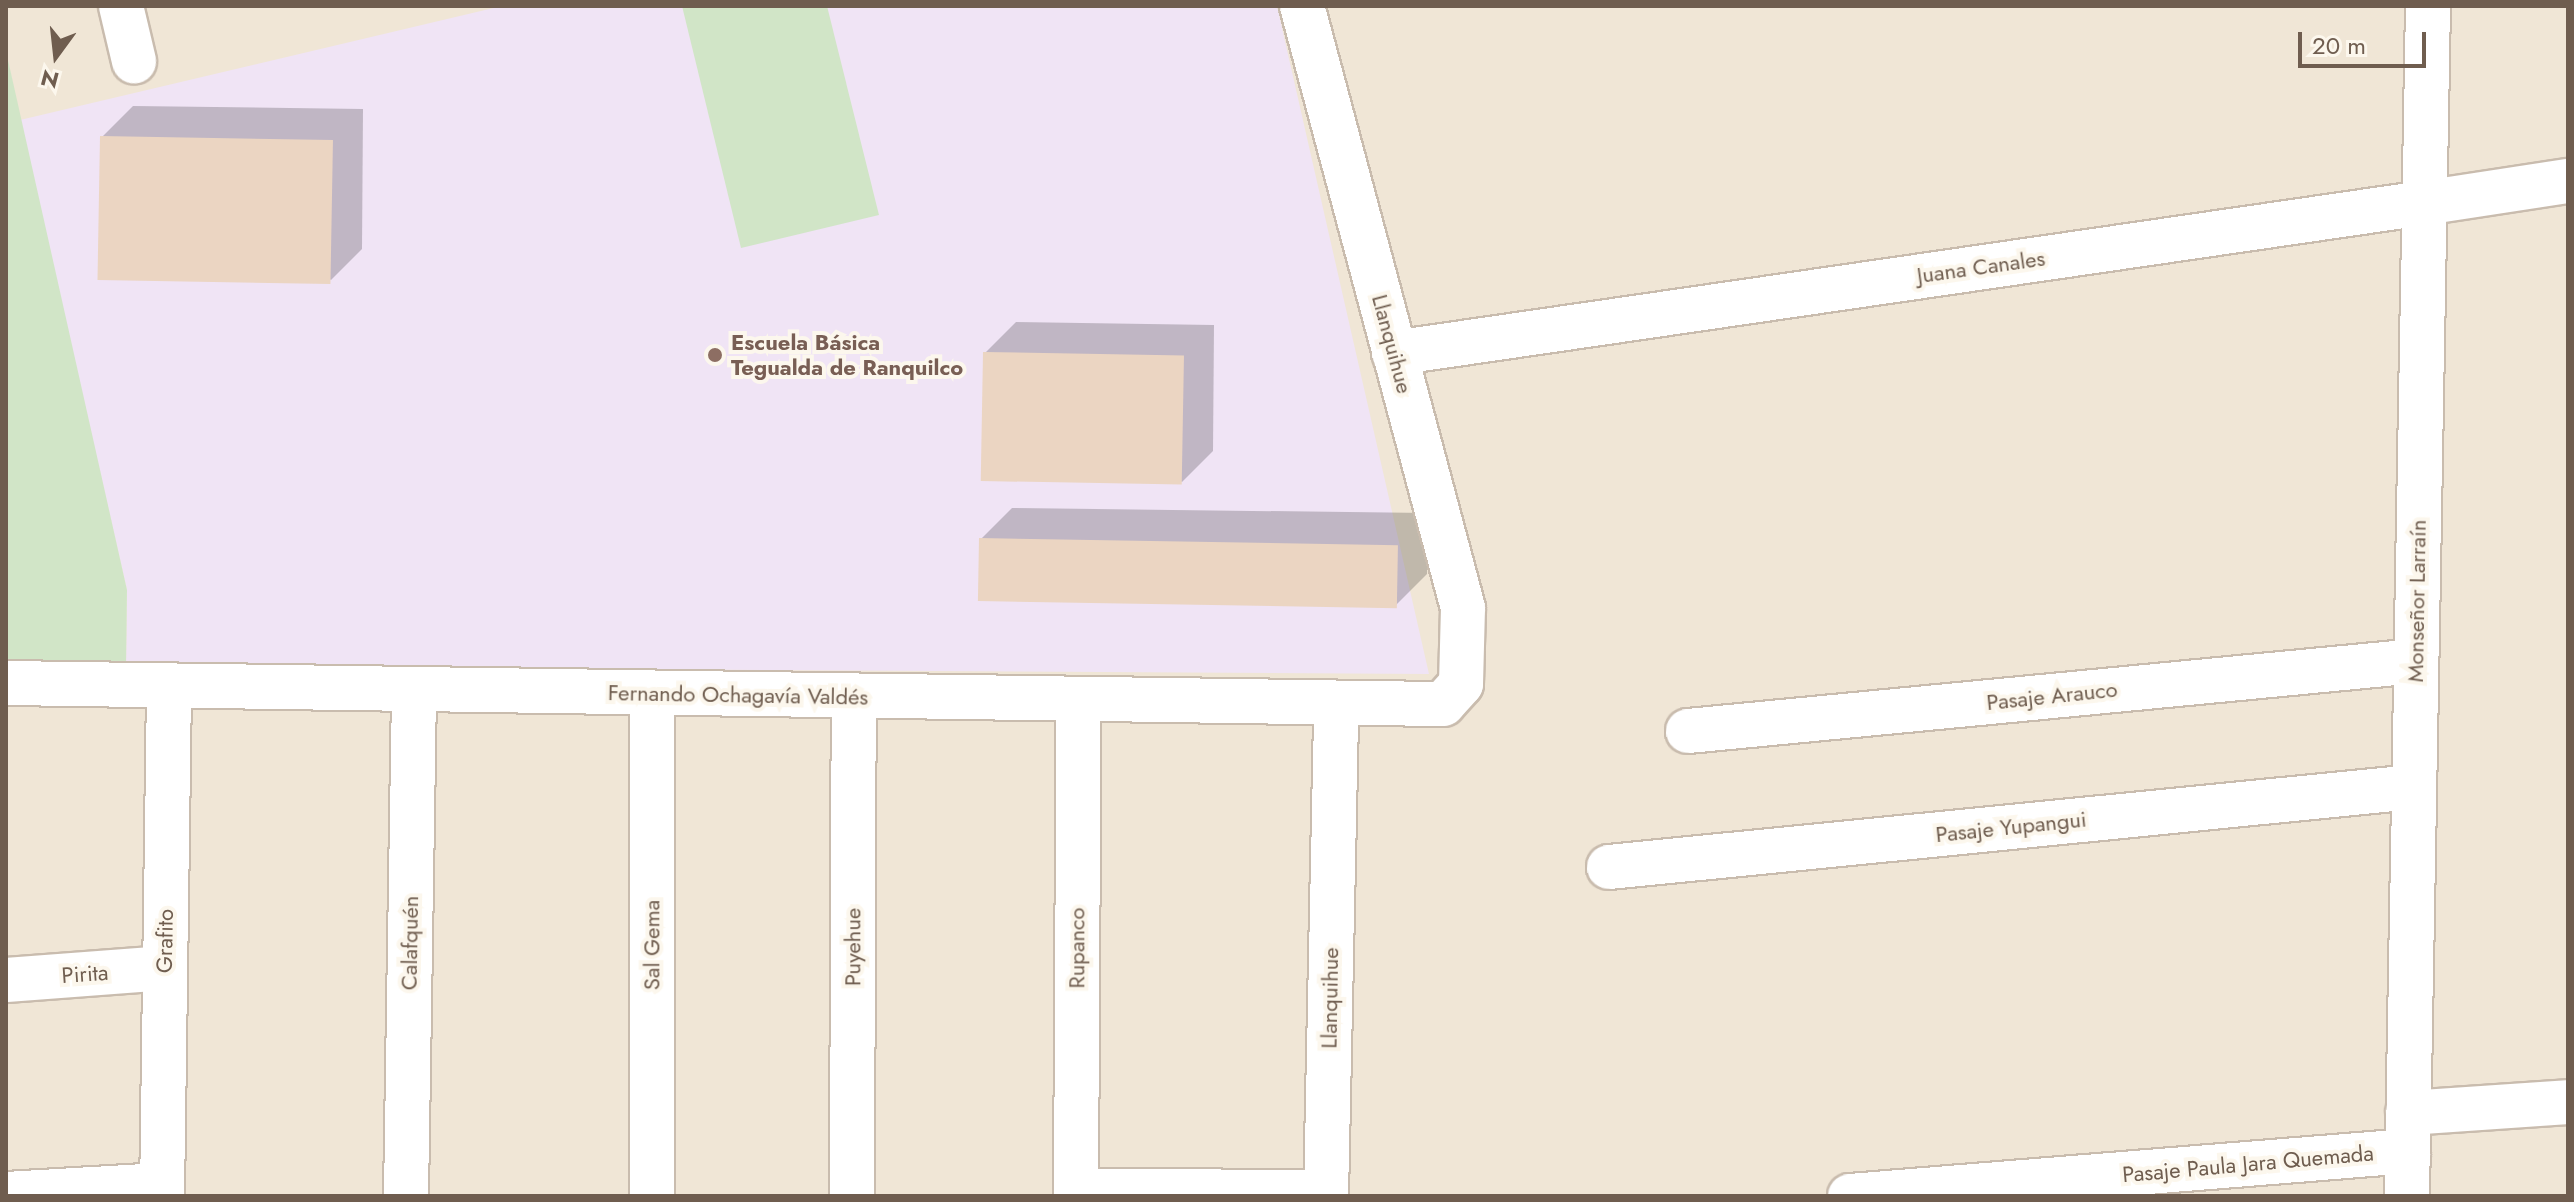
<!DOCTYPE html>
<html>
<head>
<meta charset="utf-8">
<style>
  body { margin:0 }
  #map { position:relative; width:2574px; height:1202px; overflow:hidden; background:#f9f3e7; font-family:Jost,sans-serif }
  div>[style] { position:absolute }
  .residential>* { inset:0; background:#f0e6d6 }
  .education>* { inset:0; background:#f0e4f5 }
  .green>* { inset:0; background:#d1e5c7 }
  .shadow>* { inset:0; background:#0003 }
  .building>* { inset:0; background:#ebd5c2; transform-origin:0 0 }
  .roads { filter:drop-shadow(2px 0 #c9bcae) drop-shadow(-2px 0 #c9bcae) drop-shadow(0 2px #c9bcae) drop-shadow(0 -2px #c9bcae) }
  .minor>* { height:44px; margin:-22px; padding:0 22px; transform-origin:22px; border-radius:22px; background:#fff }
  .tertiary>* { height:44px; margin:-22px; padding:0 22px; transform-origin:22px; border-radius:22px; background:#fff }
  .dots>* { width:22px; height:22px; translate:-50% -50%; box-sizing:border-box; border:4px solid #fcf7ed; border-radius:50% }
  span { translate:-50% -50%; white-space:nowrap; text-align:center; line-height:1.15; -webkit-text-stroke:8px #fcf7ed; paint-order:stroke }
  .street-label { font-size:22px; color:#6f5d4f }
  .education-label { font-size:22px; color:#785e54; font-weight:700 }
  .left { translate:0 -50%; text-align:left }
  .frame { position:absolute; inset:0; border:8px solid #6f5d4f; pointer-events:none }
  .north { position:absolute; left:16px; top:16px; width:80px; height:80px; -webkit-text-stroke:6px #fcf7ed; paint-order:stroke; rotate:195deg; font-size:22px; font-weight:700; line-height:32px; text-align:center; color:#6f5d4f }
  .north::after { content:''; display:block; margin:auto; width:28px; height:36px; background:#6f5d4f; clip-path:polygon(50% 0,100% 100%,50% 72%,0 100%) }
  .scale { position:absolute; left:2298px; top:32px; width:128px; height:36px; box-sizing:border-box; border:4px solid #6f5d4f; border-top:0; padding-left:10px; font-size:24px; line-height:28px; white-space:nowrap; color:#6f5d4f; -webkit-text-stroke:6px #fcf7ed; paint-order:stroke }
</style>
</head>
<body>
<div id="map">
  <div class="residential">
    <i style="clip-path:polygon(6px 6px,2568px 6px,2568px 1196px,6px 1196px,6px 660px,125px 666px,127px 590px,20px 120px,6px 51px)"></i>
  </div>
  <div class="education">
    <i style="clip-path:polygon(502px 6px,1277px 6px,1429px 674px,126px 666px,127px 590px,20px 120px)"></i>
  </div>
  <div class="green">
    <i style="clip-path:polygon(682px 6px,827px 6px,879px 215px,741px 248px)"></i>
    <i style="clip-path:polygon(6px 51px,127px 590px,126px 666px,6px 660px)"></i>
  </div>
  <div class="shadow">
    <i style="clip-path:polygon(133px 106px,363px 109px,362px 249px,331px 280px,102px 137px)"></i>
    <i style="clip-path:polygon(1016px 322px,1214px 325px,1213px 451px,1182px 482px,985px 353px)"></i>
    <i style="clip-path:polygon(1012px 508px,1428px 513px,1427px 574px,1396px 605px,981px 539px)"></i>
  </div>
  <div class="building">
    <i style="left:100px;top:136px;width:233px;height:144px;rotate:1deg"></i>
    <i style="left:983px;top:352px;width:201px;height:129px;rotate:1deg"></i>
    <i style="left:979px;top:538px;width:419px;height:63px;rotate:1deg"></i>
  </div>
  <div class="roads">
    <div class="minor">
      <i style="left:121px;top:6px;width:57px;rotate:76.7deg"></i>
      <i style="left:1394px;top:353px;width:1041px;rotate:-8.29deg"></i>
      <i style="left:6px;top:683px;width:1437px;rotate:0.84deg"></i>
      <i style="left:1443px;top:704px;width:27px;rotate:-48deg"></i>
      <i style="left:1461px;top:684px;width:76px;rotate:-88.5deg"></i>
      <i style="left:1463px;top:608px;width:623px;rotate:-104.97deg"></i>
      <i style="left:1688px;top:731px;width:731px;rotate:-5.49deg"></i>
      <i style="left:1609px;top:867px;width:809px;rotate:-5.68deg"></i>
      <i style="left:6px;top:980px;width:158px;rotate:-4.3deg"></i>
      <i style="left:2408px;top:1113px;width:160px;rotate:-3.9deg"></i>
      <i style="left:1076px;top:1191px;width:250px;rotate:0.2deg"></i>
      <i style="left:6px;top:1194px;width:156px;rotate:-3.3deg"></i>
      <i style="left:162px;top:1196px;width:510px;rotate:-89.21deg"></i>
      <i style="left:406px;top:1196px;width:506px;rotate:-89.09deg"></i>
      <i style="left:652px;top:1196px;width:502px;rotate:-90deg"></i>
      <i style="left:852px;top:1196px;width:498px;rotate:-89.8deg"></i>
      <i style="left:1076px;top:1196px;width:495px;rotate:-89.7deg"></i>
      <i style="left:1326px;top:1196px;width:491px;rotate:-88.8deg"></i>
      <i style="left:1850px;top:1196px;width:560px;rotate:-4.61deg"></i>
    </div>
    <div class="tertiary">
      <i style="left:2424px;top:203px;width:146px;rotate:-8.7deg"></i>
      <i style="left:2407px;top:1196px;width:1190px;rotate:-88.99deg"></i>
    </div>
  </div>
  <div class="dots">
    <i style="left:715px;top:355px;background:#8d6e63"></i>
  </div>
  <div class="street-label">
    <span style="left:1981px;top:267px;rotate:-8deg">Juana Canales</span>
    <span style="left:1392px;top:344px;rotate:75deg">Llanquihue</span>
    <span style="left:2417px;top:601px;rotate:-89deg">Monseñor Larraín</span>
    <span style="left:738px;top:695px;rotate:1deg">Fernando Ochagavía Valdés</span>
    <span style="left:2052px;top:696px;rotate:-6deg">Pasaje Arauco</span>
    <span style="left:2011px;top:827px;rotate:-6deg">Pasaje Yupangui</span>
    <span style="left:165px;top:941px;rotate:-89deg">Grafito</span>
    <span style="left:410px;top:943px;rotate:-89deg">Calafquén</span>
    <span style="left:652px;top:945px;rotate:-90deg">Sal Gema</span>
    <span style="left:853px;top:947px;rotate:-90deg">Puyehue</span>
    <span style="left:1077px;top:948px;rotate:-90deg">Rupanco</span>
    <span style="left:85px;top:974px;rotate:-4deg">Pirita</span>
    <span style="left:1330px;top:998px;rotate:-89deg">Llanquihue</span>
    <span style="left:2248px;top:1164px;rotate:-5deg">Pasaje Paula Jara Quemada</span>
  </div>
  <div class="education-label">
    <span class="left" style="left:731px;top:355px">Escuela Básica<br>Tegualda de Ranquilco</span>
  </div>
  <div class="frame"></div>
  <div class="north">N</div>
  <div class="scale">20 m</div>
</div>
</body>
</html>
